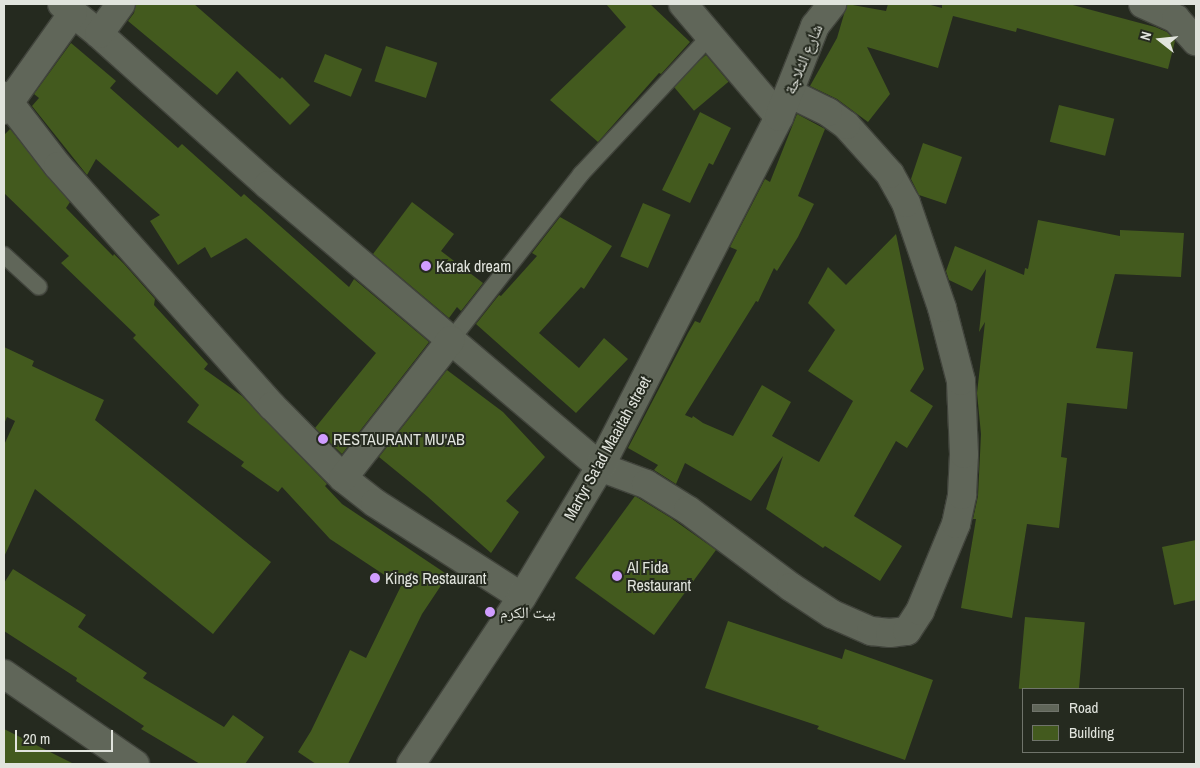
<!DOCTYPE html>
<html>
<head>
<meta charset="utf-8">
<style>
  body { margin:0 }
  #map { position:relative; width:1200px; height:768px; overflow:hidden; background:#252a1f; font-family:"Archivo Narrow","Noto Naskh Arabic",sans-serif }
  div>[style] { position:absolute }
  .building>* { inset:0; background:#435a1e; transform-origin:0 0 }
  .roads { filter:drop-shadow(1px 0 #41443c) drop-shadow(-1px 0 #41443c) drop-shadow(0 1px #41443c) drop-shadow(0 -1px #41443c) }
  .lane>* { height:16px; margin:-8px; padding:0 8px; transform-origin:8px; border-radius:8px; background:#606659 }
  .street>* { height:28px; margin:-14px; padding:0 14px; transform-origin:14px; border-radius:14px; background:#606659 }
  .dots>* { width:14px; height:14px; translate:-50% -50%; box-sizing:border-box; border:2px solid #252a1f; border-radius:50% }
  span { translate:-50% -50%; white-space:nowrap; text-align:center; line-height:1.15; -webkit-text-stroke:4px #252a1f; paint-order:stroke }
  .street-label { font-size:16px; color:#e1e4dd }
  .poi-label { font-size:16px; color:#e1e4dd }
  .left { translate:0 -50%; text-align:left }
  .frame { position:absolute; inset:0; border:5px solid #e1e4dd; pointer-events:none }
  .legend { position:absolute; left:1022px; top:688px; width:162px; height:65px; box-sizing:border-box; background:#252a1f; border:1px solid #70746b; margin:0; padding:6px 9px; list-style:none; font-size:15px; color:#e1e4dd }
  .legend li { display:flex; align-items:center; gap:10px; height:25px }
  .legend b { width:25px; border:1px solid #70746b }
  .north { position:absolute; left:1135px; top:15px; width:50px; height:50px; -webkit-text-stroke:4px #252a1f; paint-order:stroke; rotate:286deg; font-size:14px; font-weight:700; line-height:20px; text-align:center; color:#e1e4dd }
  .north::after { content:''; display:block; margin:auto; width:18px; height:22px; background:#e1e4dd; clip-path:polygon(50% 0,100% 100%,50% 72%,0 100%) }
  .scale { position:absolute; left:15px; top:730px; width:98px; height:22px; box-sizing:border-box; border:2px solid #e1e4dd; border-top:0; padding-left:6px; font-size:15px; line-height:18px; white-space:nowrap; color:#e1e4dd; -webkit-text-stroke:4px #252a1f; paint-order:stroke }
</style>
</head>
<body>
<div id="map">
  <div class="building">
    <i style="clip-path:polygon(136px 4px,194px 4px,280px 79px,282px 77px,310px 105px,290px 125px,237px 71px,217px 95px,128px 21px,134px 13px)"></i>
    <i style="clip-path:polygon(606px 4px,650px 4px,690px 42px,661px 74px,659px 73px,598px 142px,550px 100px,626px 27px)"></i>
    <i style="clip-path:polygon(847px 4px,886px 11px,888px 4px,927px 4px,942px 8px,942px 4px,1069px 4px,1155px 27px,1167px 32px,1175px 41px,1168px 69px,1017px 28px,1016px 32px,953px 16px,938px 68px,867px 47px,890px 94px,868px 122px,837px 99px,810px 86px,837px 38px)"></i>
    <i style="clip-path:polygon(71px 43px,116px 81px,110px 88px,178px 148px,182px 144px,241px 197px,244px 194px,349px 287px,354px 279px,429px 342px,342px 454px,315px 428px,376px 353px,246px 238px,211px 258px,205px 247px,178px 265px,150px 221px,160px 215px,96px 159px,87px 175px,32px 106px,39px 98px,34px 94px)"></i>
    <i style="left:386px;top:46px;width:54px;height:37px;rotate:18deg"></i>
    <i style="left:325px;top:54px;width:40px;height:30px;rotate:22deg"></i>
    <i style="left:706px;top:55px;width:35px;height:45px;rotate:50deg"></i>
    <i style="left:1059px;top:105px;width:57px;height:38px;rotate:14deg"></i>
    <i style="clip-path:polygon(700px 112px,731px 128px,713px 165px,709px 163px,690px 203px,662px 190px)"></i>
    <i style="clip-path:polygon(797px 114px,825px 129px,798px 196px,814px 204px,798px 237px,777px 271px,774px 268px,758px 302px,756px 301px,685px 415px,692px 418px,693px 416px,703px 423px,733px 436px,762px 385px,791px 402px,772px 436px,819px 462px,853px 401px,808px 371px,835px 330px,808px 303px,828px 267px,846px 285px,896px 234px,924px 369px,910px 391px,933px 406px,907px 448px,896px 441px,854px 516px,902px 546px,880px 581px,825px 546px,823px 548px,766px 509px,783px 456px,751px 501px,685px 463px,676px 484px,654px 470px,658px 465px,628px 448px,688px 333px,695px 321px,700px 323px,737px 250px,730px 247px,765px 179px,770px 182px)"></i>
    <i style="clip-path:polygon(10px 129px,70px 202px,66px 208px,113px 256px,114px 254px,124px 264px,155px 299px,154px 305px,208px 364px,204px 369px,242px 396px,327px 484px,325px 486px,342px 504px,448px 575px,422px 614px,348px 764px,316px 764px,298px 752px,311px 731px,350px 650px,366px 658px,401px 586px,330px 539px,282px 487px,278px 492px,241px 466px,244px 462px,187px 422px,199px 405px,133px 338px,136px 335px,61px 263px,69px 256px,4px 193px,4px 135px)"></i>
    <i style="clip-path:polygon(923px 143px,962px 157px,946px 204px,919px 195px,911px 179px)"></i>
    <i style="clip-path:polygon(412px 202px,454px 234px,441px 251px,483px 283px,461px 311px,457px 307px,449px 318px,373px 254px)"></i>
    <i style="left:643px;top:203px;width:30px;height:58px;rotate:23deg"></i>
    <i style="clip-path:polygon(560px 217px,612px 246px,584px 289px,581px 287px,539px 333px,579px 368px,604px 338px,628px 359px,576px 413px,476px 324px,499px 295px,501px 296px,537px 256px,532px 253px)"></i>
    <i style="clip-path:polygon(1038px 220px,1120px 236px,1120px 230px,1184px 233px,1181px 277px,1115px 274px,1096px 348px,1133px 352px,1127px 409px,1067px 403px,1061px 457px,1067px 458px,1059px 528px,1027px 524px,1012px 618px,961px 608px,976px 519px,973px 519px,978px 496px,981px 434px,977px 393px,985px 322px,979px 332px,986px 269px,972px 291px,949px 280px,946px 271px,955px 246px,1024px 275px,1025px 268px,1028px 269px)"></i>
    <i style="clip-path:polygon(4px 347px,34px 361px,32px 366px,104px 400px,95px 420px,271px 562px,213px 634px,35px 489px,4px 557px,4px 445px,15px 421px,7px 417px,4px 424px)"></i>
    <i style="clip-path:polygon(447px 370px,503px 412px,545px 457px,506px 501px,519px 512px,491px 553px,428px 497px,379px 457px)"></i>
    <i style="clip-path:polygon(635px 496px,671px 518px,716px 550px,654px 635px,575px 578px)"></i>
    <i style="clip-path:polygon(1196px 540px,1196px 600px,1174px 605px,1162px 547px)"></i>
    <i style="clip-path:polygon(13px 569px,86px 615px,78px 627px,147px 673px,143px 678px,224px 727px,233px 715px,264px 737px,245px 764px,200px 764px,141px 729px,144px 726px,76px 681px,77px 678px,4px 631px,4px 583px)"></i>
    <i style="left:1025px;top:617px;width:60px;height:72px;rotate:5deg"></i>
    <i style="clip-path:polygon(728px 621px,842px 659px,845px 649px,933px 680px,905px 760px,817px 729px,819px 726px,705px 688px)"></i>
    <i style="clip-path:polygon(4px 729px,74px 764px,4px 764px)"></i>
  </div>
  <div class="roads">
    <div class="lane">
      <i style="left:4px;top:255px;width:47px;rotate:42.4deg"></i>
      <i style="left:451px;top:340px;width:211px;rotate:-51.9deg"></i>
      <i style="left:581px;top:174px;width:189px;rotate:-46.9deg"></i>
    </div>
    <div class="street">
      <i style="left:62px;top:4px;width:48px;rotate:39deg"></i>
      <i style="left:99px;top:34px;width:227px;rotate:41.8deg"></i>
      <i style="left:268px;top:185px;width:436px;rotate:40.3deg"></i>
      <i style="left:600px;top:467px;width:49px;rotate:20.3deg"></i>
      <i style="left:646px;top:484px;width:49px;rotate:31.8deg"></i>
      <i style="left:688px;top:510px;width:129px;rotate:36.8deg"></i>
      <i style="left:791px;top:587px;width:49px;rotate:33.4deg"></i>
      <i style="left:832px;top:614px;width:43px;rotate:23.6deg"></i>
      <i style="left:871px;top:631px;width:19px;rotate:6deg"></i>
      <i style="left:890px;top:633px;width:17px;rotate:-7deg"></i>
      <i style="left:907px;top:631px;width:24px;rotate:-57deg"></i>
      <i style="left:920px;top:611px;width:94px;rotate:-67.5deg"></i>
      <i style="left:956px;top:524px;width:30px;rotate:-78deg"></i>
      <i style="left:962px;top:495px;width:41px;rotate:-87.2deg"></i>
      <i style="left:964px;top:454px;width:73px;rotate:-92.4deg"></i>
      <i style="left:961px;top:381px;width:75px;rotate:-104.6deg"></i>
      <i style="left:942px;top:308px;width:111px;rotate:-108.9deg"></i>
      <i style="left:906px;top:203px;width:33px;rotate:-119deg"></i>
      <i style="left:890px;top:174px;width:66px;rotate:-131.9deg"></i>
      <i style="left:846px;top:125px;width:22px;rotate:-144deg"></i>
      <i style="left:828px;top:112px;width:43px;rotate:-154deg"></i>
      <i style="left:683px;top:4px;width:148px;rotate:49.7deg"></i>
      <i style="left:1143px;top:4px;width:36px;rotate:24deg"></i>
      <i style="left:1176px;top:19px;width:30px;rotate:48deg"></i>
      <i style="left:99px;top:34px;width:37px;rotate:-54deg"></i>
      <i style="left:4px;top:96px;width:88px;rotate:52.4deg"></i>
      <i style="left:58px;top:166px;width:322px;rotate:48.3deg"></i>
      <i style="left:272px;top:406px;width:101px;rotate:45.4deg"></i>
      <i style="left:343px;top:478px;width:41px;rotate:38deg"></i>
      <i style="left:375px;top:503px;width:174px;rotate:32.6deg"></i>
      <i style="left:4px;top:110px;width:119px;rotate:-54.6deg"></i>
      <i style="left:343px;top:478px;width:175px;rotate:-52deg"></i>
      <i style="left:4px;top:674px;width:159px;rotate:34.5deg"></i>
      <i style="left:411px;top:764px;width:201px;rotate:-56.4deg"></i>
      <i style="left:522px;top:597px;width:152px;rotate:-59deg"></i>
      <i style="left:600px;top:467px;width:393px;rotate:-62.9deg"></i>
      <i style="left:779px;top:117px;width:98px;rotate:-68.4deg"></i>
      <i style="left:815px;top:26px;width:28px;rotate:-52deg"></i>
    </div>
  </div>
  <div class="dots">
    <i style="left:426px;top:266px;background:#d09dff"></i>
    <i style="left:323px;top:439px;background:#d09dff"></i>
    <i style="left:617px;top:576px;background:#d09dff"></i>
    <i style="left:375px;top:578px;background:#d09dff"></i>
    <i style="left:490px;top:612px;background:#d09dff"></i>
  </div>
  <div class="street-label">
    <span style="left:803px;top:59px;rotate:-67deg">شارع الثلاجة</span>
    <span style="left:607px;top:448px;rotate:-61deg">Martyr Sa'ad Maaitah street</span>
  </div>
  <div class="poi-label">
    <span class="left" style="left:436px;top:266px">Karak dream</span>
    <span class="left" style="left:333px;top:439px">RESTAURANT MU'AB</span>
    <span class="left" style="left:627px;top:576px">Al Fida<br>Restaurant</span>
    <span class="left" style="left:385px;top:578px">Kings Restaurant</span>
    <span class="left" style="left:500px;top:612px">بيت الكرم</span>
  </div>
  <div class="frame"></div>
  <ul class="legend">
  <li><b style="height:6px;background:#606659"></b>Road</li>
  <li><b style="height:14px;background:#435a1e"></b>Building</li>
  </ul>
  <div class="north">N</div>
  <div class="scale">20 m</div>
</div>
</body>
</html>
